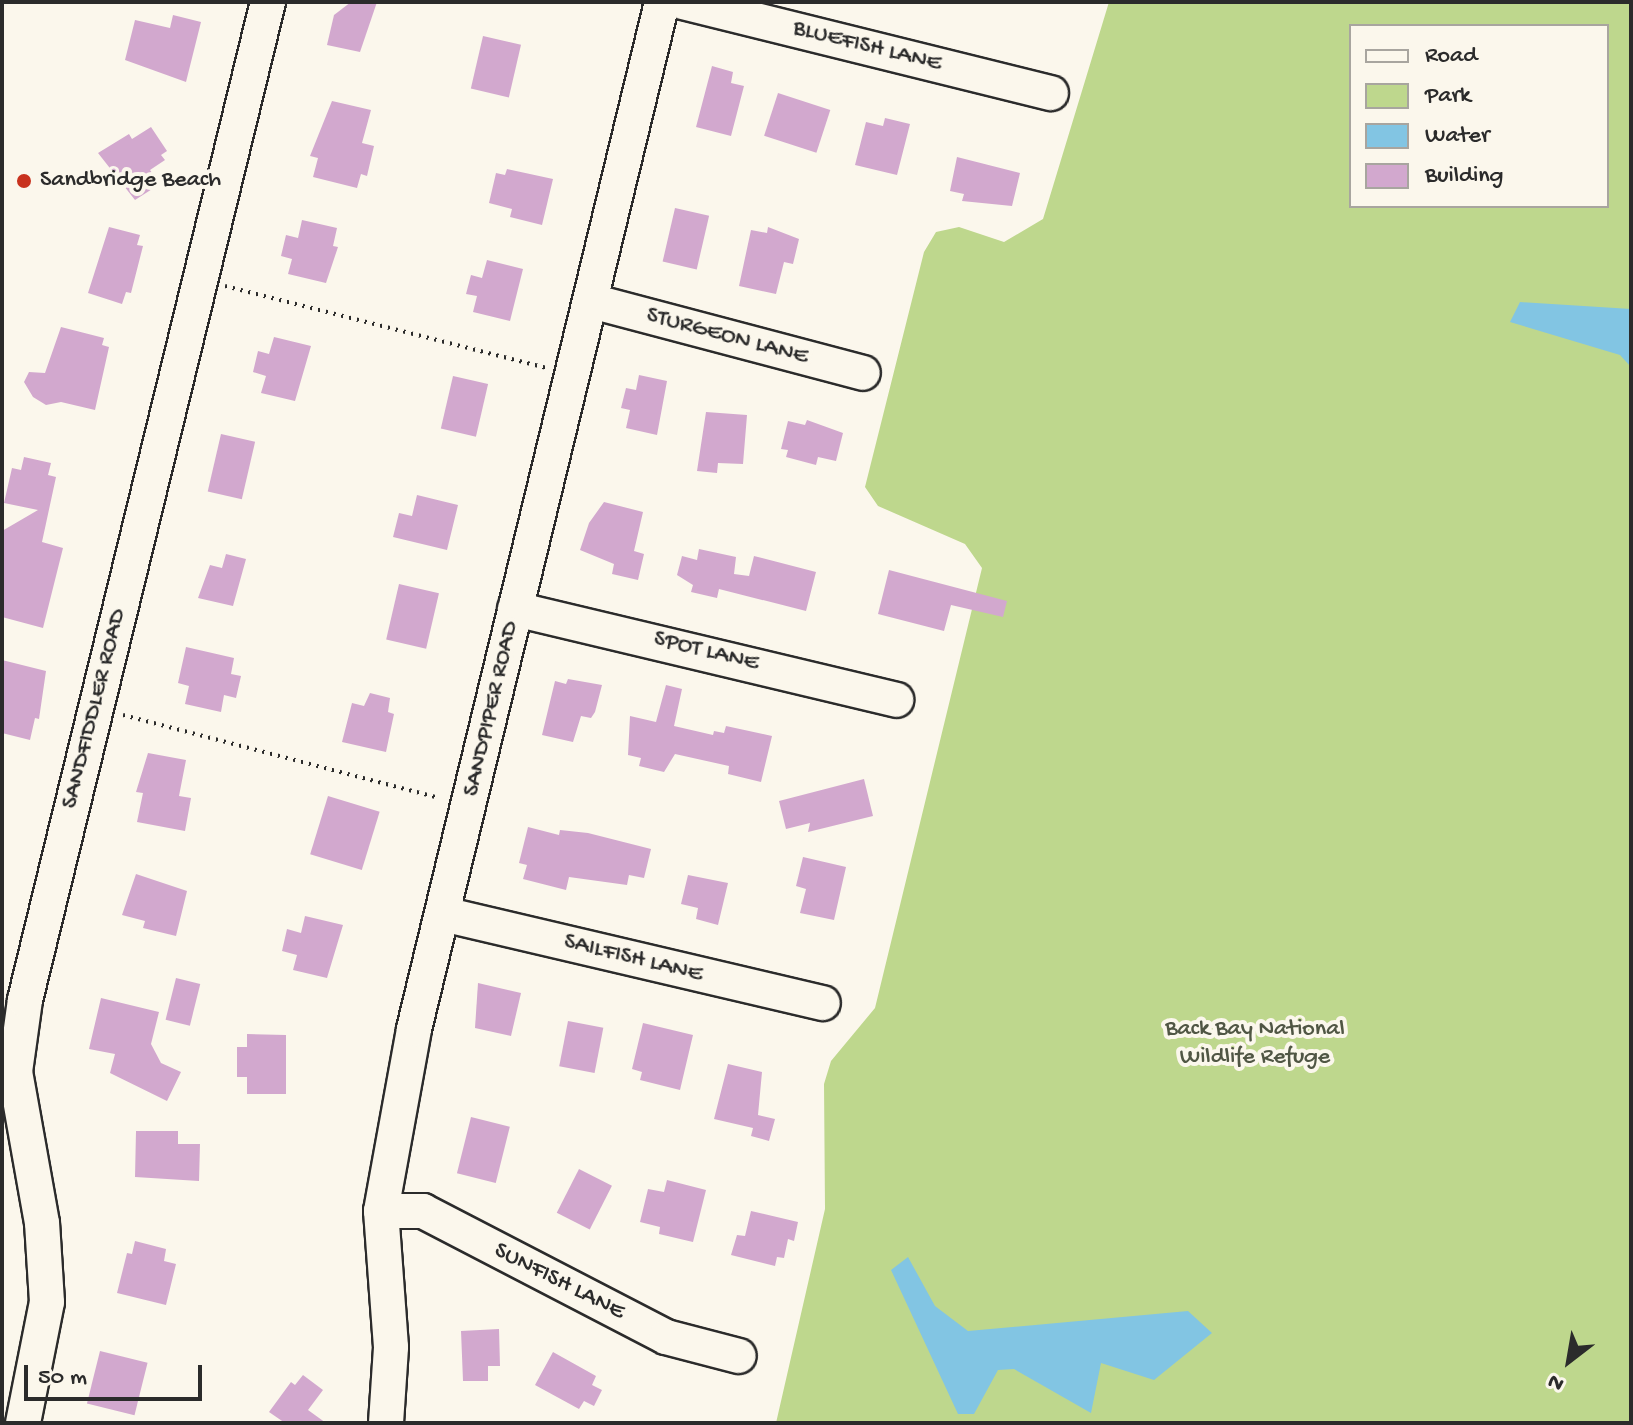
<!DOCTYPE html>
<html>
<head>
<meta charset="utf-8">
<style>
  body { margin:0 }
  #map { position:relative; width:1633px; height:1425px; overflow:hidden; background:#fbf7ec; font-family:"Gochi Hand",sans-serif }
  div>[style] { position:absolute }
  .green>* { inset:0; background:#bed78d }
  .water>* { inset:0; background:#82c5e3 }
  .building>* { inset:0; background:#d2a8ce; transform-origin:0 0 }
  .path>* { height:4px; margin-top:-2px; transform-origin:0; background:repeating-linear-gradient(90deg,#2b2b2b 0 2px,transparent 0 8px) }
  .roads { filter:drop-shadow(2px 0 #2b2b2b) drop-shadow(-2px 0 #2b2b2b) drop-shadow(0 2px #2b2b2b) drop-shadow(0 -2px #2b2b2b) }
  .minor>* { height:34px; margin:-17px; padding:0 17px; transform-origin:17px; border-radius:17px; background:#fbf7ec }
  .dots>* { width:22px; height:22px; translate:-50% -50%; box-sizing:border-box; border:4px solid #fbf7ec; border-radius:50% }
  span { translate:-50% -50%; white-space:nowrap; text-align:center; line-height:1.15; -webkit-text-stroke:8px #fbf7ec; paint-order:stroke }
  .street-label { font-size:24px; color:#2b2b2b }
  .poi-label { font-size:24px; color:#2b2b2b }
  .left { translate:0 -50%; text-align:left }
  .park-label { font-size:24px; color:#505644 }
  .frame { position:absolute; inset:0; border:4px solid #2b2b2b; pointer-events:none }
  .legend { position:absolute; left:1349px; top:24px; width:260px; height:184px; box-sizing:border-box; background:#fbf7ec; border:2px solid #a8a59f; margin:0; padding:10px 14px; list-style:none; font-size:24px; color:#2b2b2b }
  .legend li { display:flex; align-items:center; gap:16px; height:40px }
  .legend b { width:40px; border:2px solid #a8a59f }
  .north { position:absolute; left:1529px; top:1321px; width:80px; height:80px; -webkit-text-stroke:6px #fbf7ec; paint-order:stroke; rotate:211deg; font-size:22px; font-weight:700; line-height:32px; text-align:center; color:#2b2b2b }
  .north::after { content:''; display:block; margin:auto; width:28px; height:36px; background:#2b2b2b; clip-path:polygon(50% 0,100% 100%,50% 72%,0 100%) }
  .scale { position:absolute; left:24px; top:1365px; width:178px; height:36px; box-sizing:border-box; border:4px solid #2b2b2b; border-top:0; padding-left:10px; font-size:24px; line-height:28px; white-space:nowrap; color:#2b2b2b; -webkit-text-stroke:6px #fbf7ec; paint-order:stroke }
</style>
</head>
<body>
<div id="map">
  <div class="green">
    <i style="clip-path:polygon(evenodd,1109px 2px,1631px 2px,1631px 1423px,776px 1423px,825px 1209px,824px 1084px,831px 1061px,875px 1008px,982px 568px,965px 544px,878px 506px,865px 487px,924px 252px,936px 232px,959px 227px,1004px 242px,1043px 219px,1109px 2px,1351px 26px,1607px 26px,1607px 206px,1351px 206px,1351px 26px)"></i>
  </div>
  <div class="water">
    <i style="clip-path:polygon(1520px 302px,1631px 309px,1631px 367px,1620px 355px,1510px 322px)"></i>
    <i style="clip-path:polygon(908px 1257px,935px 1306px,968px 1331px,1188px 1311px,1212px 1333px,1154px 1380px,1101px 1363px,1091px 1413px,1014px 1369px,998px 1370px,974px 1414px,958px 1414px,891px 1270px)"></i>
  </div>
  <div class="building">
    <i style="clip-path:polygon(351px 2px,377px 2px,360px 52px,327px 45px,334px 15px)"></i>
    <i style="clip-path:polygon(173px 15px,201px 22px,186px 82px,125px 60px,135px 20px,170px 28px)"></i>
    <i style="left:483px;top:36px;width:39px;height:54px;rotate:13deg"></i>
    <i style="clip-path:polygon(712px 66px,733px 72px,731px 83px,744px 86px,731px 136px,696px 127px)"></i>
    <i style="left:778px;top:93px;width:55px;height:45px;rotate:18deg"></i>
    <i style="clip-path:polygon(332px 101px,371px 110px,362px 143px,374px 146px,367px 176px,361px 174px,357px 188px,313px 177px,318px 158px,310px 156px)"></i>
    <i style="clip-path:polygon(885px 118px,910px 124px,897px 175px,855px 165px,866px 122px,883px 126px)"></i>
    <i style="clip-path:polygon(151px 127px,167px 151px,161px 155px,165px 160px,150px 170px,160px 184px,135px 200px,98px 153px,129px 134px,132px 139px)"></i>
    <i style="clip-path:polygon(957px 157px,1020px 173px,1012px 206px,962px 201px,964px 194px,950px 191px)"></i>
    <i style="clip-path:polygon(507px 169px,553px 179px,542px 225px,510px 217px,512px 209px,489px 203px,496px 173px,505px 175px)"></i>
    <i style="left:675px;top:208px;width:35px;height:55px;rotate:13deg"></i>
    <i style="clip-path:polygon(302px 220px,337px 228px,333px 246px,338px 247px,326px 283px,288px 274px,292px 259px,281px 256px,286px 235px,298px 238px)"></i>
    <i style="clip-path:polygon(109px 227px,140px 235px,137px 245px,143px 246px,131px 293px,126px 292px,122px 304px,88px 293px)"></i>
    <i style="clip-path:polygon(768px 227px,799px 239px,793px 264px,784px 262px,776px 294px,739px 286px,751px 230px,767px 233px)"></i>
    <i style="clip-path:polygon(487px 260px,523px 269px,510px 321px,473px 312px,477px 296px,466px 294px,471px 275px,482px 278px)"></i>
    <i style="clip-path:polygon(61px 327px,104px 338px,102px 345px,109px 347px,95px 410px,61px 402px,46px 405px,33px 397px,24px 382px,29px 372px,45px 373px)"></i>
    <i style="clip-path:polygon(274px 337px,311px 346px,295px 401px,261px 393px,266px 376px,253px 372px,258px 351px,269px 354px)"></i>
    <i style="clip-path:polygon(639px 375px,667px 381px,657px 435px,626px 428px,630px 410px,621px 408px,626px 388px,636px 390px)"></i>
    <i style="left:453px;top:376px;width:36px;height:54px;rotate:13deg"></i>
    <i style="clip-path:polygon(706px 412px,747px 415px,743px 464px,718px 463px,717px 473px,697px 471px)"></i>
    <i style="clip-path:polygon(807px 420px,843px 433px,836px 461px,818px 457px,816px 465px,786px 457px,788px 450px,781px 449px,788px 421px,805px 425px)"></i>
    <i style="left:221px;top:434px;width:35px;height:59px;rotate:13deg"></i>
    <i style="clip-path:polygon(24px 457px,51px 463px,48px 475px,56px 477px,42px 542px,63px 548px,43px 628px,2px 617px,2px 531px,38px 510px,4px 503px,12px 468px,21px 470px)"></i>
    <i style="clip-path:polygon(417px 495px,458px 505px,447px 550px,393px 537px,399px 513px,412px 516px)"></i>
    <i style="clip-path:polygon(604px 502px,643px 512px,634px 551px,644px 554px,638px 580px,612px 574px,614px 564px,580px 550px,589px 523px)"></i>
    <i style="clip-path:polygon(699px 549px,736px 557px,734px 574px,749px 576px,754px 556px,816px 572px,806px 611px,719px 589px,717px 598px,691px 592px,693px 585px,677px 575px,682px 556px,697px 560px)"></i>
    <i style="clip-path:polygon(226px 554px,246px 559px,233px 606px,198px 598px,210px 565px,222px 568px)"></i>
    <i style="clip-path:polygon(889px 570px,1007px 601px,1003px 617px,951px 605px,944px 631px,878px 614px)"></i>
    <i style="left:399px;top:584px;width:41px;height:57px;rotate:13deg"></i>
    <i style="clip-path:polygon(186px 647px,234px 658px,231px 674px,241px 676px,236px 698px,224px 695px,221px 712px,185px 704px,189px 686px,178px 683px)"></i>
    <i style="clip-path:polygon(2px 660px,46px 671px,39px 719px,35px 718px,30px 740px,2px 733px)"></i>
    <i style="clip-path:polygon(568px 679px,602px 685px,595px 712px,591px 718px,581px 716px,573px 742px,542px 735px,555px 681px,566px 684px)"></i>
    <i style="clip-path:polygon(666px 685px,682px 689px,674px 726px,713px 735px,714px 731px,724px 733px,726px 726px,772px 736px,761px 782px,728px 774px,729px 766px,675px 754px,664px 772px,639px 766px,641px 758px,628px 755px,630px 716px,656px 722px)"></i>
    <i style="clip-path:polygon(370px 693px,390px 698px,388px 712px,394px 714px,386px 752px,342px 742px,352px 703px,364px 706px)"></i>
    <i style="clip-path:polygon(148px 753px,186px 760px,179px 796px,191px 798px,185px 831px,137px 822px,143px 793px,136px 792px)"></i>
    <i style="clip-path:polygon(864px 779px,873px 816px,808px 832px,810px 823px,786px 829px,779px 801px)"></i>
    <i style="left:328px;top:796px;width:54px;height:61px;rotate:17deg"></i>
    <i style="clip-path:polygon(528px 827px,559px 835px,560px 830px,588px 833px,651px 849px,644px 878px,629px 875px,627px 885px,569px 877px,566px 890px,523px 879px,527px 865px,519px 863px)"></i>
    <i style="clip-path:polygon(803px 857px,846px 867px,834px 920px,800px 913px,806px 889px,796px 886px)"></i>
    <i style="clip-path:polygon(136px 874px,187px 891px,176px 936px,143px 928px,145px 921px,122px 915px)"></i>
    <i style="clip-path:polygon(688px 875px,728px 883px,718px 925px,696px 919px,698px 908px,681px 904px)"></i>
    <i style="clip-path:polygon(305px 916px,343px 925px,327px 978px,293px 970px,297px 955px,282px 951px,287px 929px,301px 933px)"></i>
    <i style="left:176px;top:978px;width:25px;height:43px;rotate:14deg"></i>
    <i style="clip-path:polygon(478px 983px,521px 993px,511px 1036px,475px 1028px)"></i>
    <i style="clip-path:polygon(101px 998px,159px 1012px,151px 1044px,161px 1063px,181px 1072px,167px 1101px,110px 1073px,115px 1054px,89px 1049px)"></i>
    <i style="left:568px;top:1021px;width:36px;height:46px;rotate:11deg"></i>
    <i style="clip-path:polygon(643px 1023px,693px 1035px,680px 1090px,640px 1080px,642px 1072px,632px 1069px)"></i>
    <i style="clip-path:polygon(247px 1034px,286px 1035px,286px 1094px,247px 1094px,247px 1077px,237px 1077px,237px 1047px,247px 1047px)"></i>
    <i style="clip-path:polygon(728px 1064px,762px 1072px,758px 1115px,775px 1119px,769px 1141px,751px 1136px,753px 1128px,714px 1119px)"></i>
    <i style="left:471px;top:1117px;width:40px;height:58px;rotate:14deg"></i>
    <i style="clip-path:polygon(136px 1131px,178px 1131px,178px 1144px,200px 1144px,199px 1181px,135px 1177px)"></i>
    <i style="left:579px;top:1169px;width:37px;height:49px;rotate:27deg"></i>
    <i style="clip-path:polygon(667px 1180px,706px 1190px,693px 1242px,659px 1234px,660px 1227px,640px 1222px,648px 1189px,664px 1192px)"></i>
    <i style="clip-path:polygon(751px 1211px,798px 1222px,794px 1241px,788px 1239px,784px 1258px,777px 1257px,775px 1266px,731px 1255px,737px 1235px,745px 1236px)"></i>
    <i style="clip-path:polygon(135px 1241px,166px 1249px,164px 1261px,176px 1264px,166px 1305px,117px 1293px,127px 1253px,132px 1254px)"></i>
    <i style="clip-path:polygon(499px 1329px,500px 1366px,488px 1366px,488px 1381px,463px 1381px,461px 1331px)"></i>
    <i style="left:100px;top:1351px;width:49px;height:54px;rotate:14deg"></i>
    <i style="clip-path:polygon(553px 1352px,596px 1376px,592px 1385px,602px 1390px,594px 1406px,584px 1401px,579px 1409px,535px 1385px)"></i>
    <i style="clip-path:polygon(303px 1375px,323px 1390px,308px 1410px,326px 1423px,285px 1423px,269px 1412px,291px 1382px,295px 1385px)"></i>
  </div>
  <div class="path">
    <i style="left:225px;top:286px;width:331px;rotate:14.3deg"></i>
    <i style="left:123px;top:715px;width:327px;rotate:14.7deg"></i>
  </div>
  <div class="roads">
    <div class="minor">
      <i style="left:683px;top:2px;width:379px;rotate:13.9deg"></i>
      <i style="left:591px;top:301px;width:281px;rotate:14.8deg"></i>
      <i style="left:515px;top:609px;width:392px;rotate:13.4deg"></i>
      <i style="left:443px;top:914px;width:390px;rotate:13.2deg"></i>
      <i style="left:381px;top:1211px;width:42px"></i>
      <i style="left:423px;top:1211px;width:274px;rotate:27.4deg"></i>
      <i style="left:666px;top:1337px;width:75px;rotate:14.6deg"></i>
      <i style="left:23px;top:1423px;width:123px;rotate:-78.8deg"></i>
      <i style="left:47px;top:1302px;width:79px;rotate:-93.6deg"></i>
      <i style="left:42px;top:1223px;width:153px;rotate:-100.1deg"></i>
      <i style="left:15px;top:1072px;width:73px;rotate:-82.1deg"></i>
      <i style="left:25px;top:1000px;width:1027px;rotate:-76.32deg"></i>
      <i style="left:386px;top:1423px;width:76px;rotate:-86.2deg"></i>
      <i style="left:391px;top:1347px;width:136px;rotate:-94.2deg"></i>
      <i style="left:381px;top:1211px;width:185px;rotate:-79.7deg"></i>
      <i style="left:414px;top:1029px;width:1057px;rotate:-76.42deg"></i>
    </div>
  </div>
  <div class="dots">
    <i style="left:24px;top:181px;background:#c8321e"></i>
  </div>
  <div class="street-label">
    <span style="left:867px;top:47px;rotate:14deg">BLUEFISH LANE</span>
    <span style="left:727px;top:337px;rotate:15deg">STURGEON LANE</span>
    <span style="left:706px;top:652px;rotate:14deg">SPOT LANE</span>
    <span style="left:95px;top:709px;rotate:-76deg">SANDFIDDLER ROAD</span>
    <span style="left:492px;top:709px;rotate:-77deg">SANDPIPER ROAD</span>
    <span style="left:633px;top:959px;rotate:14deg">SAILFISH LANE</span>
    <span style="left:559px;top:1282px;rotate:27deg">SUNFISH LANE</span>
  </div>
  <div class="poi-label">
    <span class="left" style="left:40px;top:181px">Sandbridge Beach</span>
  </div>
  <div class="park-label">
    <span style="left:1255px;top:1044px">Back Bay National<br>Wildlife Refuge</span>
  </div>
  <div class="frame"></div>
  <ul class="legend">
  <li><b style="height:10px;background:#fbf7ec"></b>Road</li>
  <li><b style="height:22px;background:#bed78d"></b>Park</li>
  <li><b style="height:22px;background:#82c5e3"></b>Water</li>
  <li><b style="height:22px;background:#d2a8ce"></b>Building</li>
  </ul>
  <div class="north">N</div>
  <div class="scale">50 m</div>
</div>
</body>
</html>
